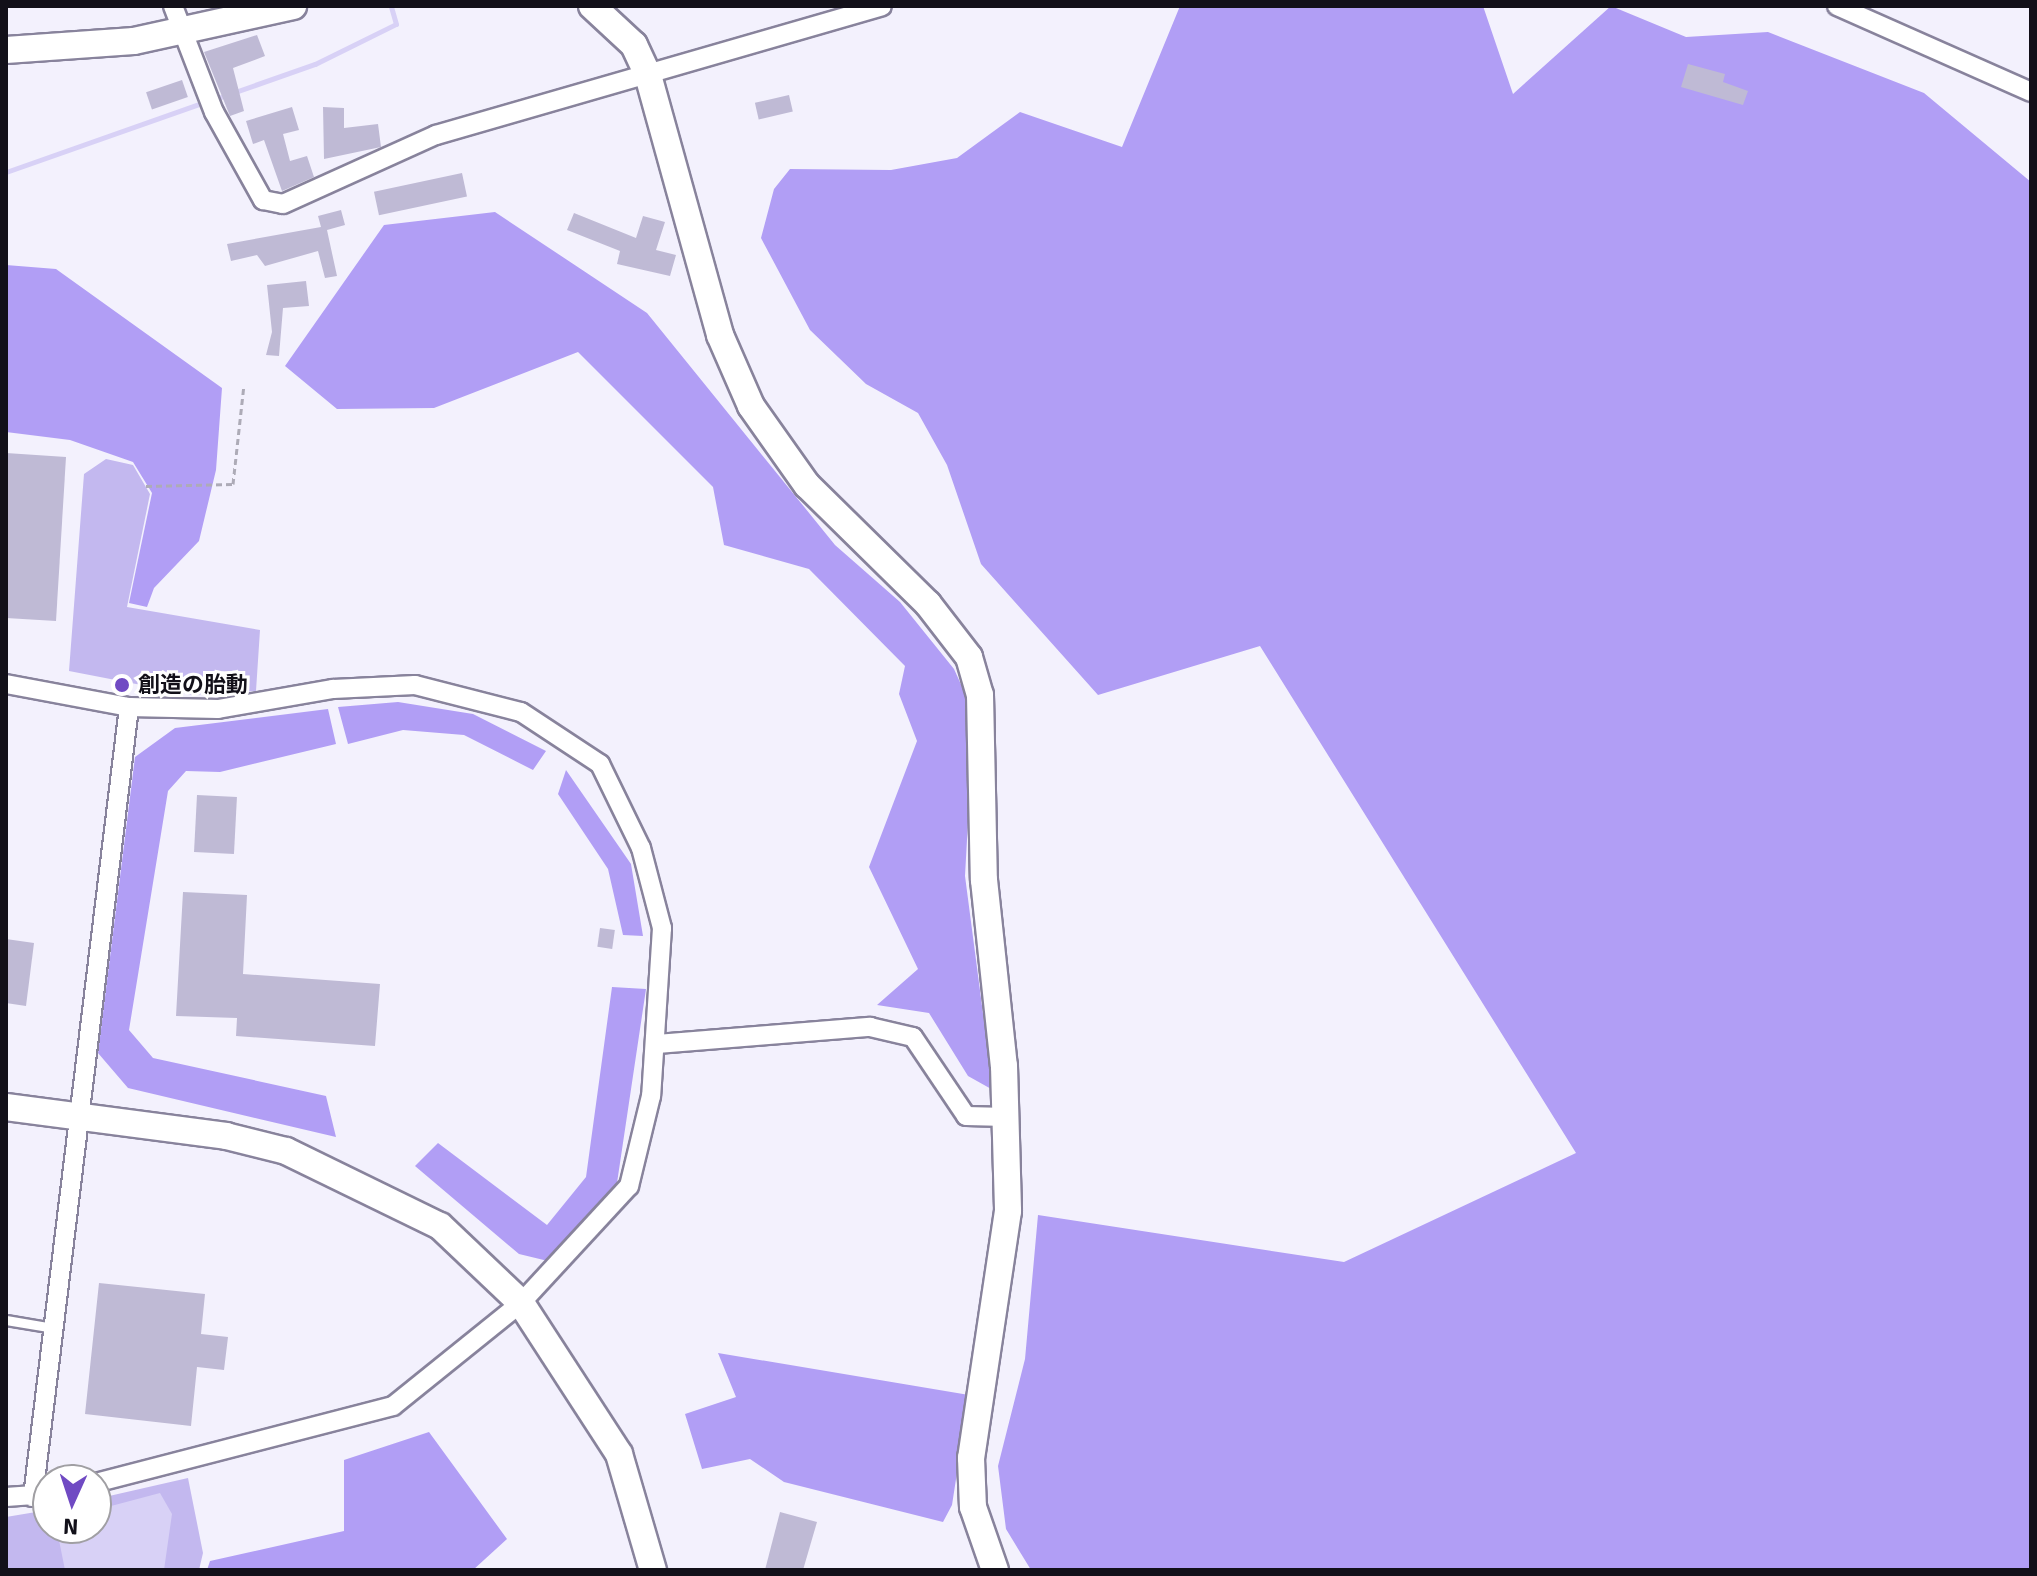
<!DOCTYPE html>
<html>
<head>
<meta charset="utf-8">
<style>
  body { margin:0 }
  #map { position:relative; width:2037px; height:1576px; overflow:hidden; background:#f3f1fd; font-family:Signika,"Noto Sans JP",sans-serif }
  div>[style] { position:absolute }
  .green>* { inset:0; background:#c3b8ef }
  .forest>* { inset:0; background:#b19ef5 }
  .water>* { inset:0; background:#d8d1f6 }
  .stream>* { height:5px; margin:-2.5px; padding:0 2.5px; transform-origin:2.5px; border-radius:2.5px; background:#d8d1f6 }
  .building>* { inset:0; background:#bfbad5; transform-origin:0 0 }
  .path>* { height:3px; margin-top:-1.5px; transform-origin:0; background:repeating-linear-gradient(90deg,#adabb7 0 6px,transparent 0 10px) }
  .roads { filter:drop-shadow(2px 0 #88839c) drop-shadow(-2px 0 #88839c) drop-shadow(0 2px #88839c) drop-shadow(0 -2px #88839c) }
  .lane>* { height:9px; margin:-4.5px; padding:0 4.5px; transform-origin:4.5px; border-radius:4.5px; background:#fff }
  .street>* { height:18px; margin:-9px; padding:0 9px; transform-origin:9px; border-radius:9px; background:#fff }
  .secondary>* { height:26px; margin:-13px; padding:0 13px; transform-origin:13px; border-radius:13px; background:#fff }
  .dots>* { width:22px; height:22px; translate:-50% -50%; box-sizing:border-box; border:4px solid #fff; border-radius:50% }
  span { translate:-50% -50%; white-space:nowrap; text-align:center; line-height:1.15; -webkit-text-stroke:6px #fff; paint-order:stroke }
  .poi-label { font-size:22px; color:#121019; font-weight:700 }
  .left { translate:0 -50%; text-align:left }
  .frame { position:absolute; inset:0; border:8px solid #121019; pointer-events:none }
  .north { position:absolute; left:32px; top:1464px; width:80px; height:80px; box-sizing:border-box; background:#fff; border:2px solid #a09fa3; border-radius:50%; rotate:183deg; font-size:22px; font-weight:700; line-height:32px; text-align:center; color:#121019 }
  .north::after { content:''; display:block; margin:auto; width:28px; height:36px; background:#704ac3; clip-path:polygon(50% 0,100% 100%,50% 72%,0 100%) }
</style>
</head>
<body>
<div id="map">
  <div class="green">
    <i style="clip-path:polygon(106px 459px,133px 465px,150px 494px,127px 607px,260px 630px,256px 691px,193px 695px,69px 671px,84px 474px)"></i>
    <i style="clip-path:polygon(188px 1478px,203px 1553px,199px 1570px,6px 1570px,6px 1517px,48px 1510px,48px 1528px,96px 1528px,96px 1499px)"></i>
  </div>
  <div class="forest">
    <i style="clip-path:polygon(1180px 6px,1483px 6px,1513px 94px,1611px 6px,1686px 37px,1768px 32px,1924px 93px,2031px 182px,2031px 1570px,1031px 1570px,1006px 1529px,998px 1466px,1025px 1359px,1038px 1215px,1344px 1262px,1576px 1153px,1260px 646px,1098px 695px,981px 564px,947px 465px,918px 413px,866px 384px,810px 330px,761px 238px,774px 189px,790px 169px,891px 170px,957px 158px,1020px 112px,1122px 147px)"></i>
    <i style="clip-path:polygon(495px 212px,647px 313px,835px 545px,900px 602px,954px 669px,974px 713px,965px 876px,993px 1090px,968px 1076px,929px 1013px,877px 1005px,918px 969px,869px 867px,917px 741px,899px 694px,905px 666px,809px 569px,724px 545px,713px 487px,578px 352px,434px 408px,337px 409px,285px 366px,384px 225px)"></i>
    <i style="clip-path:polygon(6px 265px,56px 269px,222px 388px,216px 470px,199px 541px,154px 588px,147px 607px,129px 603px,152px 493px,133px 462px,70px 440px,6px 432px)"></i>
    <i style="clip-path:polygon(398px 702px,473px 714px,546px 751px,533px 770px,464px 735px,403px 730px,348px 744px,338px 707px)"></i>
    <i style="clip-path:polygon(328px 709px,336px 744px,220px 772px,186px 771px,168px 791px,129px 1030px,153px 1058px,326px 1096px,336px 1137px,128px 1088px,98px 1053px,135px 757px,175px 728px)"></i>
    <i style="clip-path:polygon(566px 770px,631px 864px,643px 936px,623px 935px,608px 869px,558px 794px)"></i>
    <i style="clip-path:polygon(612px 987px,646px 989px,617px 1183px,548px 1261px,519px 1254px,415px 1166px,438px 1143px,547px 1225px,586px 1177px)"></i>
    <i style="clip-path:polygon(718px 1353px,969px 1395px,952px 1505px,943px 1522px,784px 1482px,750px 1459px,702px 1469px,685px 1414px,736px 1397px)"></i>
    <i style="clip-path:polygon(429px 1432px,507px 1539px,473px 1570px,207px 1570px,210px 1561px,344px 1531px,344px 1460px)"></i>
  </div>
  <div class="water">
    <i style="clip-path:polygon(160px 1493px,172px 1514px,164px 1570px,65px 1570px,57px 1530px,96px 1528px,96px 1510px)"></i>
  </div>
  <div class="stream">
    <i style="left:215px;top:99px;width:106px;rotate:-19.3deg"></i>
    <i style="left:315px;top:64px;width:90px;rotate:-26.3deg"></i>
    <i style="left:396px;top:24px;width:19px;rotate:-106deg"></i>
    <i style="left:6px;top:172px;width:211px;rotate:-19.4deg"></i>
  </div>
  <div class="building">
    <i style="clip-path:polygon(257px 35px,265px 56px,233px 68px,244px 111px,230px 116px,204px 52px)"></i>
    <i style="clip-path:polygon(1688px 64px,1725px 74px,1723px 82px,1748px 91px,1743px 105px,1681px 87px)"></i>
    <i style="left:182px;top:80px;width:18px;height:38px;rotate:71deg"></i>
    <i style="left:789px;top:95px;width:17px;height:35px;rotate:77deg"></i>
    <i style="clip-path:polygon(292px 107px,299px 130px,283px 134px,290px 161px,307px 156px,314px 177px,282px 191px,264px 140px,253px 144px,246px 121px)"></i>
    <i style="clip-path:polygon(323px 107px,344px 108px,344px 128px,378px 124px,381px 147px,324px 159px)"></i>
    <i style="left:462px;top:173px;width:24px;height:90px;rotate:78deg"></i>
    <i style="clip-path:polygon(341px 210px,345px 225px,327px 230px,337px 276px,325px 278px,318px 251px,265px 266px,257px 255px,231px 261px,227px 244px,321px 227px,318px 216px)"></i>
    <i style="clip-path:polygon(574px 213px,636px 238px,643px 216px,665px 222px,656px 250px,676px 255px,670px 276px,617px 264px,620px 251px,567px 230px)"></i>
    <i style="clip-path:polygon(306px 281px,309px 306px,283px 308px,279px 356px,266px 355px,272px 332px,267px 285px)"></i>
    <i style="clip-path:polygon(6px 453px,66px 457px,56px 621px,6px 618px)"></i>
    <i style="left:197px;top:795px;width:40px;height:57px;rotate:3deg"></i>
    <i style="clip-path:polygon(183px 892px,247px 895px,243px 974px,380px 984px,375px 1046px,236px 1036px,237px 1018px,176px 1016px)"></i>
    <i style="left:600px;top:928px;width:15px;height:19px;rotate:8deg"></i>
    <i style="clip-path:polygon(6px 939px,34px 943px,26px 1006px,6px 1003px)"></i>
    <i style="clip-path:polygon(99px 1283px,205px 1294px,201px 1334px,228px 1337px,224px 1370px,197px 1367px,191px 1426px,85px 1414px)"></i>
    <i style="clip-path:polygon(780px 1512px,817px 1522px,803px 1570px,765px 1570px)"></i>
  </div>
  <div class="path">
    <i style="left:146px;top:486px;width:87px;rotate:-1.3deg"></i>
    <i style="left:233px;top:484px;width:100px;rotate:-83.7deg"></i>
    <i style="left:1877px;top:1570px;width:1px;rotate:-90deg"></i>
  </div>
  <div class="roads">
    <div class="lane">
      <i style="left:6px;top:1320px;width:49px;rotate:9.5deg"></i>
    </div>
    <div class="street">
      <i style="left:173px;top:6px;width:114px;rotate:68.9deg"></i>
      <i style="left:214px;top:112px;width:101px;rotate:60.9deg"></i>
      <i style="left:263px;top:200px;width:20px;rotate:11deg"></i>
      <i style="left:283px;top:204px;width:168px;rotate:-24.3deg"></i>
      <i style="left:436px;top:135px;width:464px;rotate:-16.1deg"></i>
      <i style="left:1837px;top:6px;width:212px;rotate:23.9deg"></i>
      <i style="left:6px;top:684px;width:125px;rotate:10.6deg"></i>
      <i style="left:129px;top:707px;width:89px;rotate:1.3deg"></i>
      <i style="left:218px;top:709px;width:117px;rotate:-9.9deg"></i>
      <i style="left:333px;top:689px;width:82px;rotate:-2.8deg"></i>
      <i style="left:415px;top:685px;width:109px;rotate:14.3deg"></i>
      <i style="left:521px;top:712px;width:95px;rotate:33.4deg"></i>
      <i style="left:600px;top:764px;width:93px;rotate:64deg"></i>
      <i style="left:641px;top:848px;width:83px;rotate:75.3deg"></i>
      <i style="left:662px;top:928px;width:168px;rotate:93.7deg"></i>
      <i style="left:651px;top:1096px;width:93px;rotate:103.7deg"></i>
      <i style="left:629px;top:1186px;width:159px;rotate:132.7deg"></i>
      <i style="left:521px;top:1303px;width:164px;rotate:141.2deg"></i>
      <i style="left:393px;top:1406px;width:307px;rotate:165.5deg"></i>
      <i style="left:657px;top:1044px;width:214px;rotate:-4.6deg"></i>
      <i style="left:870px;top:1027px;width:44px;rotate:13.1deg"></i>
      <i style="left:913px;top:1037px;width:95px;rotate:56.1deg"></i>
      <i style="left:966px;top:1116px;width:41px;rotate:1.4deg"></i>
      <i style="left:6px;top:1497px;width:42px;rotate:-4.1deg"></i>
      <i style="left:33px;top:1497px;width:796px;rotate:-83.07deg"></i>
    </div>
    <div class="secondary">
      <i style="left:592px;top:6px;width:57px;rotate:42.9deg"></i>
      <i style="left:634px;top:45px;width:33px;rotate:65deg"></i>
      <i style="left:648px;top:75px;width:270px;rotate:74.5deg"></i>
      <i style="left:720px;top:335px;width:77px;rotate:66.4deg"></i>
      <i style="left:751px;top:406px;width:97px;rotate:54.7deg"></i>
      <i style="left:807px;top:485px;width:170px;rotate:44.5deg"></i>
      <i style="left:928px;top:604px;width:67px;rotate:52.3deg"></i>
      <i style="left:969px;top:657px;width:40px;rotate:74deg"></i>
      <i style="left:980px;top:695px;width:185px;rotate:88.8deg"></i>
      <i style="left:984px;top:880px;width:187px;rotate:83.9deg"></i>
      <i style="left:1004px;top:1066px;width:145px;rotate:88.4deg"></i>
      <i style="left:1008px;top:1211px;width:250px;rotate:98.5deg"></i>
      <i style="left:971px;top:1458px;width:49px;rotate:87.7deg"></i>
      <i style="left:973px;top:1507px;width:67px;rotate:70.8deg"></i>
      <i style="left:6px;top:50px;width:128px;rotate:-4deg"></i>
      <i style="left:134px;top:41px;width:163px;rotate:-12.4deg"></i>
      <i style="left:6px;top:1107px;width:222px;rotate:7.5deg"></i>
      <i style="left:226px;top:1136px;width:62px;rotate:14deg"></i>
      <i style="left:286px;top:1151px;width:171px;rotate:26deg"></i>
      <i style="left:440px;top:1226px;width:112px;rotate:43.5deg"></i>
      <i style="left:521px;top:1303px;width:180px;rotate:57deg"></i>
      <i style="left:619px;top:1454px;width:121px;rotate:73.7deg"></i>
    </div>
  </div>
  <div class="dots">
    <i style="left:122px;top:685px;background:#704ac3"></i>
  </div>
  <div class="poi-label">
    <span class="left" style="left:138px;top:685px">創造の胎動</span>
  </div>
  <div class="frame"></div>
  <div class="north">N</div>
</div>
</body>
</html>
